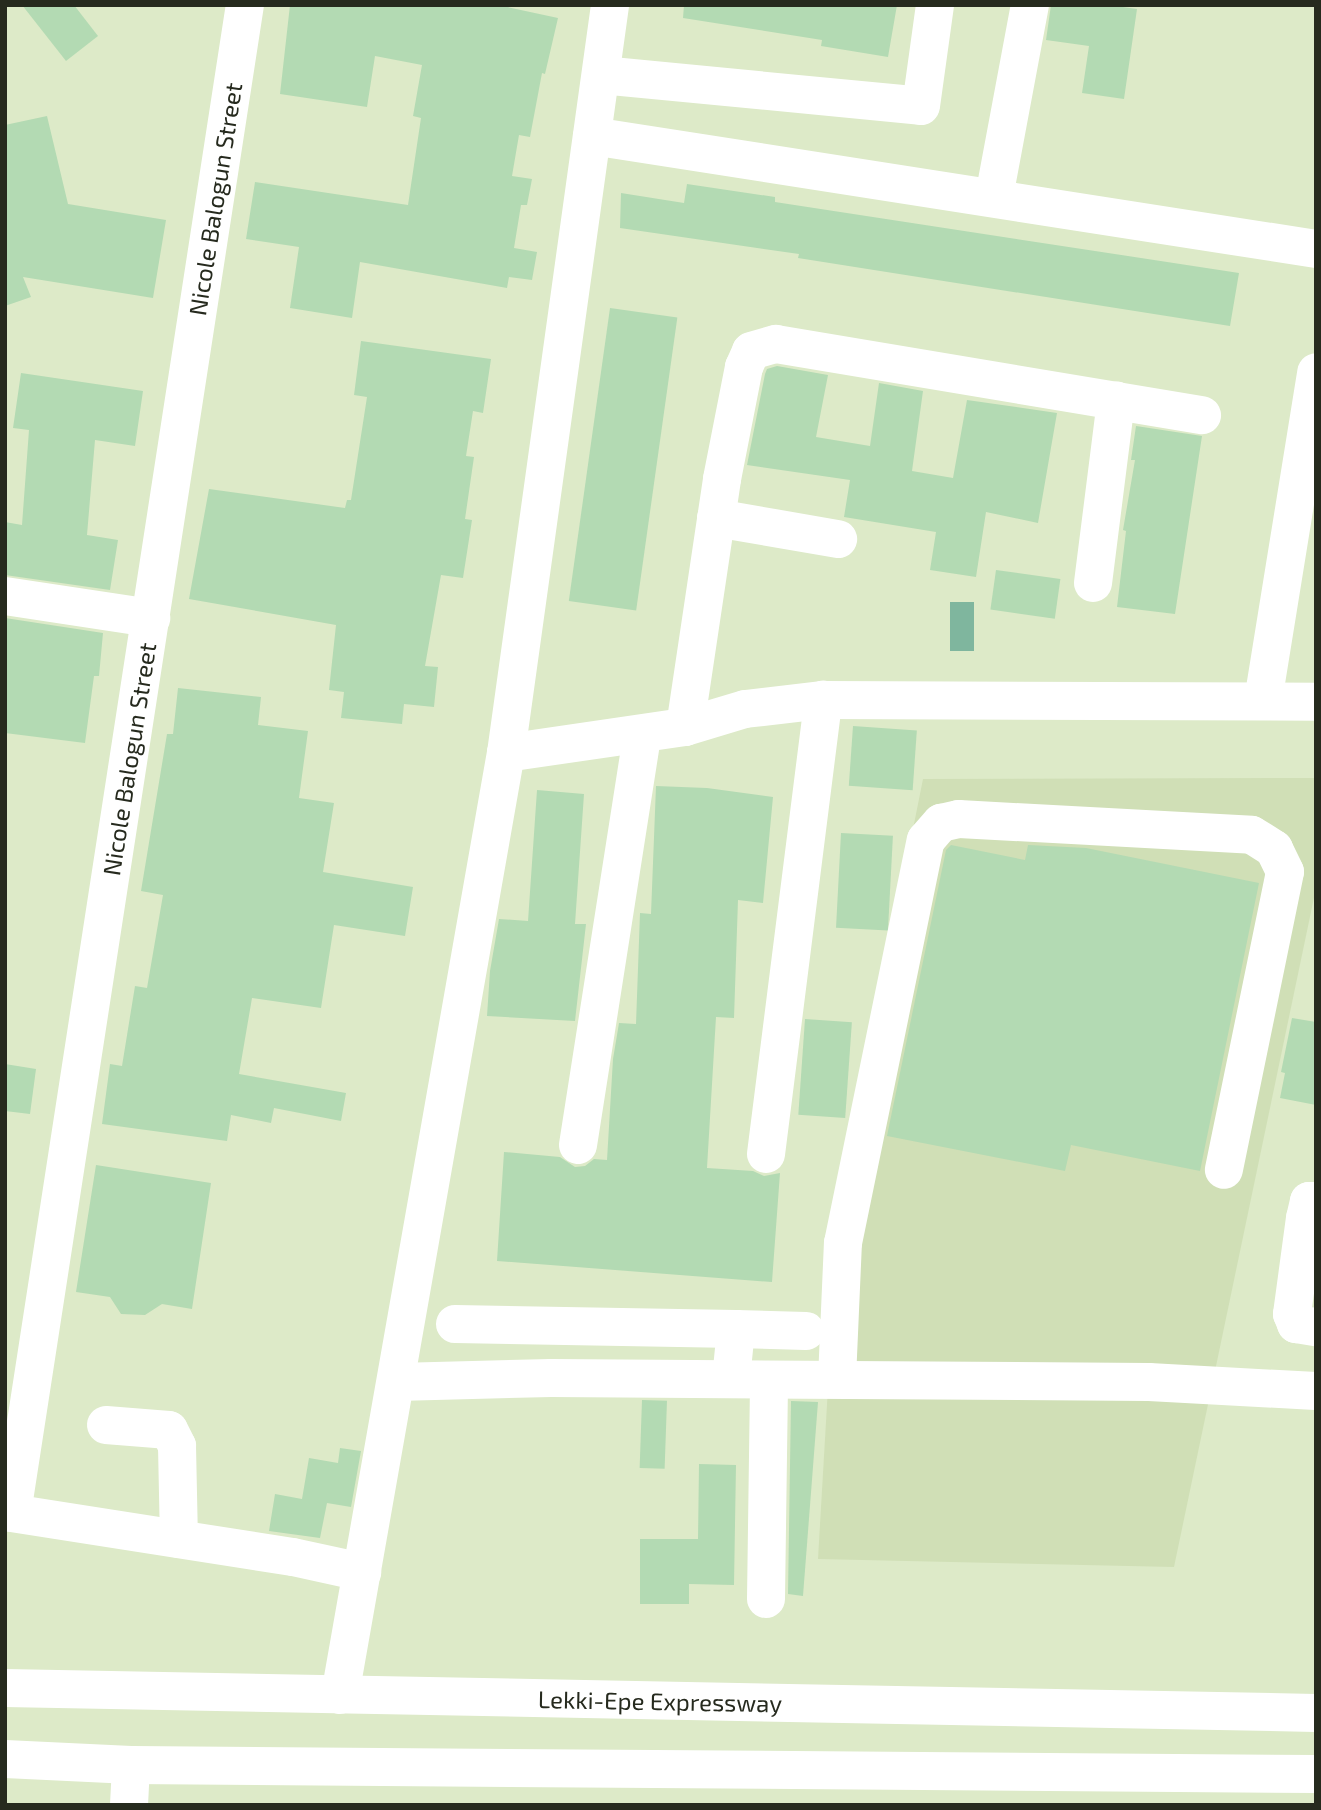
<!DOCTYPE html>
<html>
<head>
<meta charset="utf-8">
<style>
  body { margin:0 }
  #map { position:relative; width:1321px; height:1810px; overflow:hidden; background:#ddeac8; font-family:"Exo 2",sans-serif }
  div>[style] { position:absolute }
  .built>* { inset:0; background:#d0dfb6 }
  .water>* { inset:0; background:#7fb69e; transform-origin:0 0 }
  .building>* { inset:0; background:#b3dab3; transform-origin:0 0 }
  .minor>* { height:38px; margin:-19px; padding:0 19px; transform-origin:19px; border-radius:19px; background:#fff }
  .highway>* { height:38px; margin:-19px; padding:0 19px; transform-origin:19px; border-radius:19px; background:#fff }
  span { translate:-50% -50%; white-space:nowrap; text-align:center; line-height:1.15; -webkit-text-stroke:6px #fff; paint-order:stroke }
  .street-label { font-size:24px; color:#262a1e }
  .frame { position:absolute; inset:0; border:7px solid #262a1e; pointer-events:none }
</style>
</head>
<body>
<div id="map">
  <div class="built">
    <i style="clip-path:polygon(1316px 778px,1316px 888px,1174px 1567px,818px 1559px,839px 1199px,923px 779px)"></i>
  </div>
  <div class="water">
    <i style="left:950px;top:602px;width:24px;height:49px"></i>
  </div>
  <div class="building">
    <i style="clip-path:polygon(22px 5px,74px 5px,98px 36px,66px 61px)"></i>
    <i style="clip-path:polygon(290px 5px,498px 5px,558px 18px,545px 74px,542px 73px,530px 137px,519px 135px,512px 176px,532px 179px,527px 205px,521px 205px,514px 248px,537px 252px,532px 280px,509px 277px,507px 288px,360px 262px,352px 318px,290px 308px,299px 247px,246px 239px,255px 182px,408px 205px,421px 118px,413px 116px,422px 65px,375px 56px,367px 107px,280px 94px)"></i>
    <i style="clip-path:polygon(684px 5px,897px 5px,888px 57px,821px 46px,822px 40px,683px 18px)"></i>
    <i style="clip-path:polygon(1051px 5px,1109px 5px,1137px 9px,1124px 99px,1082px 93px,1089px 46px,1046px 40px)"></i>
    <i style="clip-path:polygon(47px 116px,68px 204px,166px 220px,153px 298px,23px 277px,31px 297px,5px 306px,5px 125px)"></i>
    <i style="clip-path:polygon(687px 184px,775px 197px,775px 202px,1239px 273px,1230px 326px,798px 258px,799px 254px,620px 228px,621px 193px,684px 203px)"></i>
    <i style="left:610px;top:308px;width:68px;height:296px;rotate:8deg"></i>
    <i style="clip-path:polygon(361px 341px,491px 359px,483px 413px,473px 411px,466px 456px,474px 457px,465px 519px,472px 520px,463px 578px,441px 575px,425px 666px,438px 667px,434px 707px,404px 704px,402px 724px,341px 718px,344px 692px,329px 690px,336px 625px,189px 599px,209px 489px,345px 508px,347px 500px,351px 500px,367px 397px,354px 395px)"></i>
    <i style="clip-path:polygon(777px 366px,828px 375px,816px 437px,870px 446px,879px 383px,923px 391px,912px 471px,953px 478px,967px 400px,1057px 413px,1038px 523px,986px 512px,976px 577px,930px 570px,936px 532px,844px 517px,850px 480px,747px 465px,765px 374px,767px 369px)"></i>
    <i style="clip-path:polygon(21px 373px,143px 391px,135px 446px,95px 440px,87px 535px,118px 540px,110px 590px,5px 575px,5px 522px,22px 525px,29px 430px,13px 428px)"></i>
    <i style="clip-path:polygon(1136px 426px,1202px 436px,1175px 614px,1117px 607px,1126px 531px,1123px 530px,1135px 460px,1131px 460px)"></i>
    <i style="left:996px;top:570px;width:65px;height:40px;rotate:8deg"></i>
    <i style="clip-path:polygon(5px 618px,103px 633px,99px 676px,94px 676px,85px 743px,5px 733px)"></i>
    <i style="clip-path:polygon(178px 688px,261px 697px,258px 725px,308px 731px,299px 798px,334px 803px,323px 872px,413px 887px,405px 936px,334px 925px,321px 1008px,252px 998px,239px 1074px,346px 1093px,341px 1121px,274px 1108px,271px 1123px,231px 1115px,227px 1141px,102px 1124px,110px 1064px,122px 1066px,135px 986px,147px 988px,163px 895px,141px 891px,167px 734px,173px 734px)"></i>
    <i style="left:853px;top:726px;width:64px;height:60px;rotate:4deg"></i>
    <i style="clip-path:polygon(656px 786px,707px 788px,773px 797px,763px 903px,738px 900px,734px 1018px,716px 1017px,707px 1168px,753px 1171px,764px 1176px,780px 1173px,772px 1282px,497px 1261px,504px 1152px,560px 1157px,575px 1167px,585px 1166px,594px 1159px,607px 1160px,613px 1059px,619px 1023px,636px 1024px,640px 913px,651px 914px)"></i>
    <i style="clip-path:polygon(537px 790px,584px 794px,575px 924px,586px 924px,575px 1021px,487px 1016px,490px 971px,499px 919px,528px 921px)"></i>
    <i style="left:841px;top:833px;width:52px;height:95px;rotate:3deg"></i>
    <i style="clip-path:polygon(951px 845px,1025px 860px,1028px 845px,1086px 848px,1259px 883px,1200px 1171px,1071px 1145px,1065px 1171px,887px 1136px,946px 850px)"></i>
    <i style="clip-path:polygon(1292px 1018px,1316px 1022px,1316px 1105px,1280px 1098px,1285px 1073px,1281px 1072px)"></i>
    <i style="left:805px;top:1019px;width:47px;height:96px;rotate:4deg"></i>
    <i style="clip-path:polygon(5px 1064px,36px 1069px,30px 1114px,5px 1111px)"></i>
    <i style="clip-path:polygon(96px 1165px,211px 1183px,192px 1309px,162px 1304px,145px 1315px,121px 1314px,110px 1297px,76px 1292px)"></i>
    <i style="left:642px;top:1400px;width:25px;height:68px;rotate:2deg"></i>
    <i style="clip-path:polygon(791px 1401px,818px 1402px,803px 1596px,788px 1594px)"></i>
    <i style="clip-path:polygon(340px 1448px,361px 1451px,351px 1507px,327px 1503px,320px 1538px,269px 1531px,275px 1494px,302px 1499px,309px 1458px,338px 1463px)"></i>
    <i style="clip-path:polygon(699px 1464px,736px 1465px,734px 1585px,689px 1584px,689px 1604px,640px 1604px,640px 1539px,698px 1539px)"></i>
  </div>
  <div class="minor">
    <i style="left:601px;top:75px;width:321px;rotate:5.5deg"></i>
    <i style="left:921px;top:106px;width:102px;rotate:-82.1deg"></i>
    <i style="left:592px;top:136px;width:733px;rotate:8.87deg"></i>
    <i style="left:994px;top:197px;width:195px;rotate:-79.4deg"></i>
    <i style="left:716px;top:518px;width:124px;rotate:9.8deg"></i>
    <i style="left:1093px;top:583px;width:184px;rotate:-82.8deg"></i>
    <i style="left:5px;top:596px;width:148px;rotate:8.6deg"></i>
    <i style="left:1263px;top:701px;width:333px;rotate:-80.8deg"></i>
    <i style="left:685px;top:727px;width:251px;rotate:-81.5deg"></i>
    <i style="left:722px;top:479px;width:114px;rotate:-78.9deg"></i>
    <i style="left:744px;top:367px;width:17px;rotate:-66deg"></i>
    <i style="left:751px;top:351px;width:26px;rotate:-16deg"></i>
    <i style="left:776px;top:344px;width:432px;rotate:9.5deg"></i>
    <i style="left:506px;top:753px;width:181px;rotate:-8.3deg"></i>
    <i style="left:685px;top:727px;width:63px;rotate:-16.7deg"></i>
    <i style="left:745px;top:709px;width:79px;rotate:-6.6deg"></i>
    <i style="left:823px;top:700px;width:493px;rotate:0.2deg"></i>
    <i style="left:578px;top:1145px;width:416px;rotate:-81.1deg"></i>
    <i style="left:766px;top:1154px;width:458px;rotate:-82.8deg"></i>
    <i style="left:1316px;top:1201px;width:7px;rotate:180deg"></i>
    <i style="left:1309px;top:1201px;width:17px;rotate:103deg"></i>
    <i style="left:1305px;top:1218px;width:97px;rotate:97.7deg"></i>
    <i style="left:1292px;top:1314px;width:11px;rotate:68deg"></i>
    <i style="left:1296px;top:1324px;width:20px;rotate:9deg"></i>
    <i style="left:455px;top:1324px;width:281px;rotate:1deg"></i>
    <i style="left:736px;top:1329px;width:50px;rotate:95.7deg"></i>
    <i style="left:736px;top:1329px;width:70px;rotate:1.6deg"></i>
    <i style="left:837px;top:1379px;width:136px;rotate:-87.5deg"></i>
    <i style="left:843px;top:1243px;width:411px;rotate:-78.4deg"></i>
    <i style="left:926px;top:840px;width:23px;rotate:-49deg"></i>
    <i style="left:941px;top:823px;width:18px;rotate:-13deg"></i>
    <i style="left:959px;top:819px;width:293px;rotate:3.1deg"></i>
    <i style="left:1252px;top:835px;width:26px;rotate:32deg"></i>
    <i style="left:1274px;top:849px;width:25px;rotate:64deg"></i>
    <i style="left:1285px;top:872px;width:304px;rotate:101.6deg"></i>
    <i style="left:397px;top:1382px;width:154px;rotate:-1.5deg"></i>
    <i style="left:551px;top:1378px;width:598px;rotate:0.38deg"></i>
    <i style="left:1149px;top:1382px;width:167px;rotate:3.1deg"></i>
    <i style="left:106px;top:1425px;width:63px;rotate:4.5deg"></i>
    <i style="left:169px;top:1430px;width:18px;rotate:63deg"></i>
    <i style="left:177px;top:1446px;width:93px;rotate:88.8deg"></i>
    <i style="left:5px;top:1512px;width:291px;rotate:8.9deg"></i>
    <i style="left:293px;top:1557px;width:71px;rotate:12.3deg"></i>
    <i style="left:12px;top:1513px;width:1526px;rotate:-81.22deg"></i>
    <i style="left:766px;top:1599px;width:219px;rotate:-89.2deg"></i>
    <i style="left:340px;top:1695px;width:957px;rotate:-80.01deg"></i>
    <i style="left:506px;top:753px;width:755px;rotate:-82.08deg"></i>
    <i style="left:129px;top:1805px;width:40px;rotate:-87.1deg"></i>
  </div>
  <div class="highway">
    <i style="left:5px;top:1688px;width:1311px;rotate:1.09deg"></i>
    <i style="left:5px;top:1759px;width:126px;rotate:2.7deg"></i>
    <i style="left:131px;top:1765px;width:1185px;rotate:0.44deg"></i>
  </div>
  <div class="street-label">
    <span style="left:215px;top:199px;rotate:-81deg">Nicole Balogun Street</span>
    <span style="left:129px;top:759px;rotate:-81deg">Nicole Balogun Street</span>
    <span style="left:660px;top:1701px;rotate:1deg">Lekki-Epe Expressway</span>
  </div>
  <div class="frame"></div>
</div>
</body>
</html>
